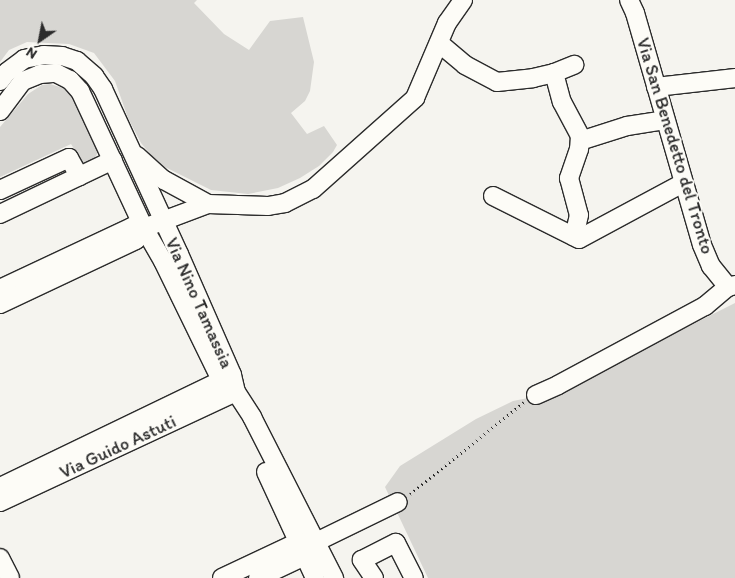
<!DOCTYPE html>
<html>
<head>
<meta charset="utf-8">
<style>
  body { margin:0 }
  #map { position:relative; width:735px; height:578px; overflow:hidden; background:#f5f4ef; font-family:Itim,sans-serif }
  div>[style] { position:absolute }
  .green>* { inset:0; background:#d7d6d2 }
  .path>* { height:2.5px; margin-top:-1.25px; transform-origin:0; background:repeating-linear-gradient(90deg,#2b2b2b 0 1px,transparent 0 5px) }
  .roads { filter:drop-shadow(1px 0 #2b2b2b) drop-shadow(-1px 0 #2b2b2b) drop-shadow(0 1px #2b2b2b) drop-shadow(0 -1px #2b2b2b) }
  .minor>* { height:18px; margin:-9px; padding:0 9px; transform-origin:9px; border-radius:9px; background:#fdfcf7 }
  span { translate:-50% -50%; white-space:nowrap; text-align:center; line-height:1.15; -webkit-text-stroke:4px #fdfcf7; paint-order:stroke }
  .street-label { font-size:18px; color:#2b2b2b }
  .north { position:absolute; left:15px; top:15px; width:50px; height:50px; -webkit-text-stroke:4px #fdfcf7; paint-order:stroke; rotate:213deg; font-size:14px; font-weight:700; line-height:20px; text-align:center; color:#2b2b2b }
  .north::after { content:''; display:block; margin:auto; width:18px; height:22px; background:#2b2b2b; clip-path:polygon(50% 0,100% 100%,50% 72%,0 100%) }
</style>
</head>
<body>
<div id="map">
  <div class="green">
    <i style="clip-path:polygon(0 0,197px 0,194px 3px,224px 34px,249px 50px,270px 21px,303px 17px,314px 62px,310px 91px,305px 101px,291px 113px,307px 134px,324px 126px,337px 145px,333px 152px,319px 166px,300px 178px,278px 188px,248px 194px,211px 190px,165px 167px,151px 155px,141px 143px,128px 118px,115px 81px,94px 53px,69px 44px,27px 42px,9px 50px,0 62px)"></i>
    <i style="clip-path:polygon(50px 84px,63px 88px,72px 97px,98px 147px,97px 154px,94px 159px,83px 163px,71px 144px,0 177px,0 127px,28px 94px,42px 85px)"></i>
    <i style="clip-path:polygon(735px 303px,735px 578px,428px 578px,385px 487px,400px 466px,476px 419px,513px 401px,558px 392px)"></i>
  </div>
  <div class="path">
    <i style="left:410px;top:494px;width:146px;rotate:-38.9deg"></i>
  </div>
  <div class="roads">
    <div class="minor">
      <i style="left:629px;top:0;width:14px;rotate:65deg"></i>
      <i style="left:635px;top:13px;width:241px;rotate:73.9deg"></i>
      <i style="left:702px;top:245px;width:23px;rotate:67deg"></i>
      <i style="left:711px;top:266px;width:27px;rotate:51deg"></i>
      <i style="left:439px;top:43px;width:34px;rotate:40deg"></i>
      <i style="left:465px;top:65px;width:36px;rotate:28deg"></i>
      <i style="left:497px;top:82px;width:36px;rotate:-6deg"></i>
      <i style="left:533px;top:78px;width:22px;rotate:-13deg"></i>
      <i style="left:554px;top:73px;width:22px;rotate:-22deg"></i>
      <i style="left:554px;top:73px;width:30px;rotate:75deg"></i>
      <i style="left:562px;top:102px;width:38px;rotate:62deg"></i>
      <i style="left:580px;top:136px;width:13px;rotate:94deg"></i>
      <i style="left:579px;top:149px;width:31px;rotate:109deg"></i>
      <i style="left:569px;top:178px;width:38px;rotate:75deg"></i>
      <i style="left:579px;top:215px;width:22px;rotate:103deg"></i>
      <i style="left:0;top:81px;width:11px;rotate:-52deg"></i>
      <i style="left:7px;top:72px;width:21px;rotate:-37deg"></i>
      <i style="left:24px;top:59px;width:20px;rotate:-11deg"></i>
      <i style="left:44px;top:55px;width:18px;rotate:3deg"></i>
      <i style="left:62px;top:56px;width:16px;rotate:18deg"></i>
      <i style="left:77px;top:61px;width:23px;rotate:41deg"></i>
      <i style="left:94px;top:76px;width:16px;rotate:55deg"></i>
      <i style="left:103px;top:89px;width:182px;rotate:65.3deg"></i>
      <i style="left:179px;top:254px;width:132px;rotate:66.3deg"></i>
      <i style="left:232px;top:375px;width:17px;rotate:77deg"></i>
      <i style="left:236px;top:392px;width:30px;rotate:57deg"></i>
      <i style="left:252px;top:417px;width:181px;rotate:63deg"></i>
      <i style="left:656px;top:87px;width:80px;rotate:-6.5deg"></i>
      <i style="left:0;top:111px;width:38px;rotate:-53deg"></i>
      <i style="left:23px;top:81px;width:18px;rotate:-22deg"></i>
      <i style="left:40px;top:74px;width:16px;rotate:-4deg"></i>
      <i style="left:56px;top:73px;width:16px;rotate:27deg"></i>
      <i style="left:70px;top:80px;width:15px;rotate:48deg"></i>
      <i style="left:80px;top:91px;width:151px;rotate:65deg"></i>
      <i style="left:144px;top:228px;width:38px;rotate:60deg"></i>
      <i style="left:163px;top:261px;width:141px;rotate:64deg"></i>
      <i style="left:580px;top:141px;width:49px;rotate:-17.7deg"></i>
      <i style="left:627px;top:126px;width:38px;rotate:-9deg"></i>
      <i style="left:137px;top:156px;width:36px;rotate:42deg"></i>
      <i style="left:164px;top:180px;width:50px;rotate:28.6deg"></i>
      <i style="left:0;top:190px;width:76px;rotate:-24.9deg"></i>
      <i style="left:69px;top:158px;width:21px;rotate:61deg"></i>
      <i style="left:493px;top:196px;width:96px;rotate:26.6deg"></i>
      <i style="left:579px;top:239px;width:118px;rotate:-28.3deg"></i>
      <i style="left:0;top:214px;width:125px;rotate:-25.5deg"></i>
      <i style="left:0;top:289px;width:146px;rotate:-25.2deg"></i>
      <i style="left:132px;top:227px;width:12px;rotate:5deg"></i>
      <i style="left:144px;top:228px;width:68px;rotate:-20.6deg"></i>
      <i style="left:208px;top:204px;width:60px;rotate:1.9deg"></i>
      <i style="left:268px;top:206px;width:17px;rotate:-10deg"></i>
      <i style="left:285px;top:203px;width:31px;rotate:-27deg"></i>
      <i style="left:313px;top:189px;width:137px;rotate:-41.7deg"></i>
      <i style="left:415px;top:98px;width:82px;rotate:-66.9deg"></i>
      <i style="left:447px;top:23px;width:28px;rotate:-55deg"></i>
      <i style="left:0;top:304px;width:150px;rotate:-25.2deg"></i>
      <i style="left:136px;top:240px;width:14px;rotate:-56deg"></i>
      <i style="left:536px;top:395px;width:24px;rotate:-24deg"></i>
      <i style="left:558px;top:385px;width:167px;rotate:-28.3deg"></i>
      <i style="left:705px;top:306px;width:30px;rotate:-40deg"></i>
      <i style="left:728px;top:287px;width:7px;rotate:-16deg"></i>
      <i style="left:266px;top:472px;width:117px;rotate:65.2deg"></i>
      <i style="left:0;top:487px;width:256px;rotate:-25.7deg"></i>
      <i style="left:0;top:502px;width:260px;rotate:-25deg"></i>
      <i style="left:0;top:558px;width:22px;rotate:63deg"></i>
      <i style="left:222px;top:578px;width:84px;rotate:-25.3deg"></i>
      <i style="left:298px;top:542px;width:11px;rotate:5deg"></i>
      <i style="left:258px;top:578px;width:52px;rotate:-25.1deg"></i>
      <i style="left:305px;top:556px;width:16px;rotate:-55deg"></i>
      <i style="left:314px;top:543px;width:93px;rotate:-26deg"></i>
      <i style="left:374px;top:578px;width:22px;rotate:-124deg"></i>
      <i style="left:362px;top:560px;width:38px;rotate:-27deg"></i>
      <i style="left:396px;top:543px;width:39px;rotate:63deg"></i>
    </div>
  </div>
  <div class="street-label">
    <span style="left:675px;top:146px;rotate:73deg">Via San Benedetto del Tronto</span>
    <span style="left:199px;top:303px;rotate:66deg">Via Nino Tamassia</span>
    <span style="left:118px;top:447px;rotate:-25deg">Via Guido Astuti</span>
  </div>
  <div class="north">N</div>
</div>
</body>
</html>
